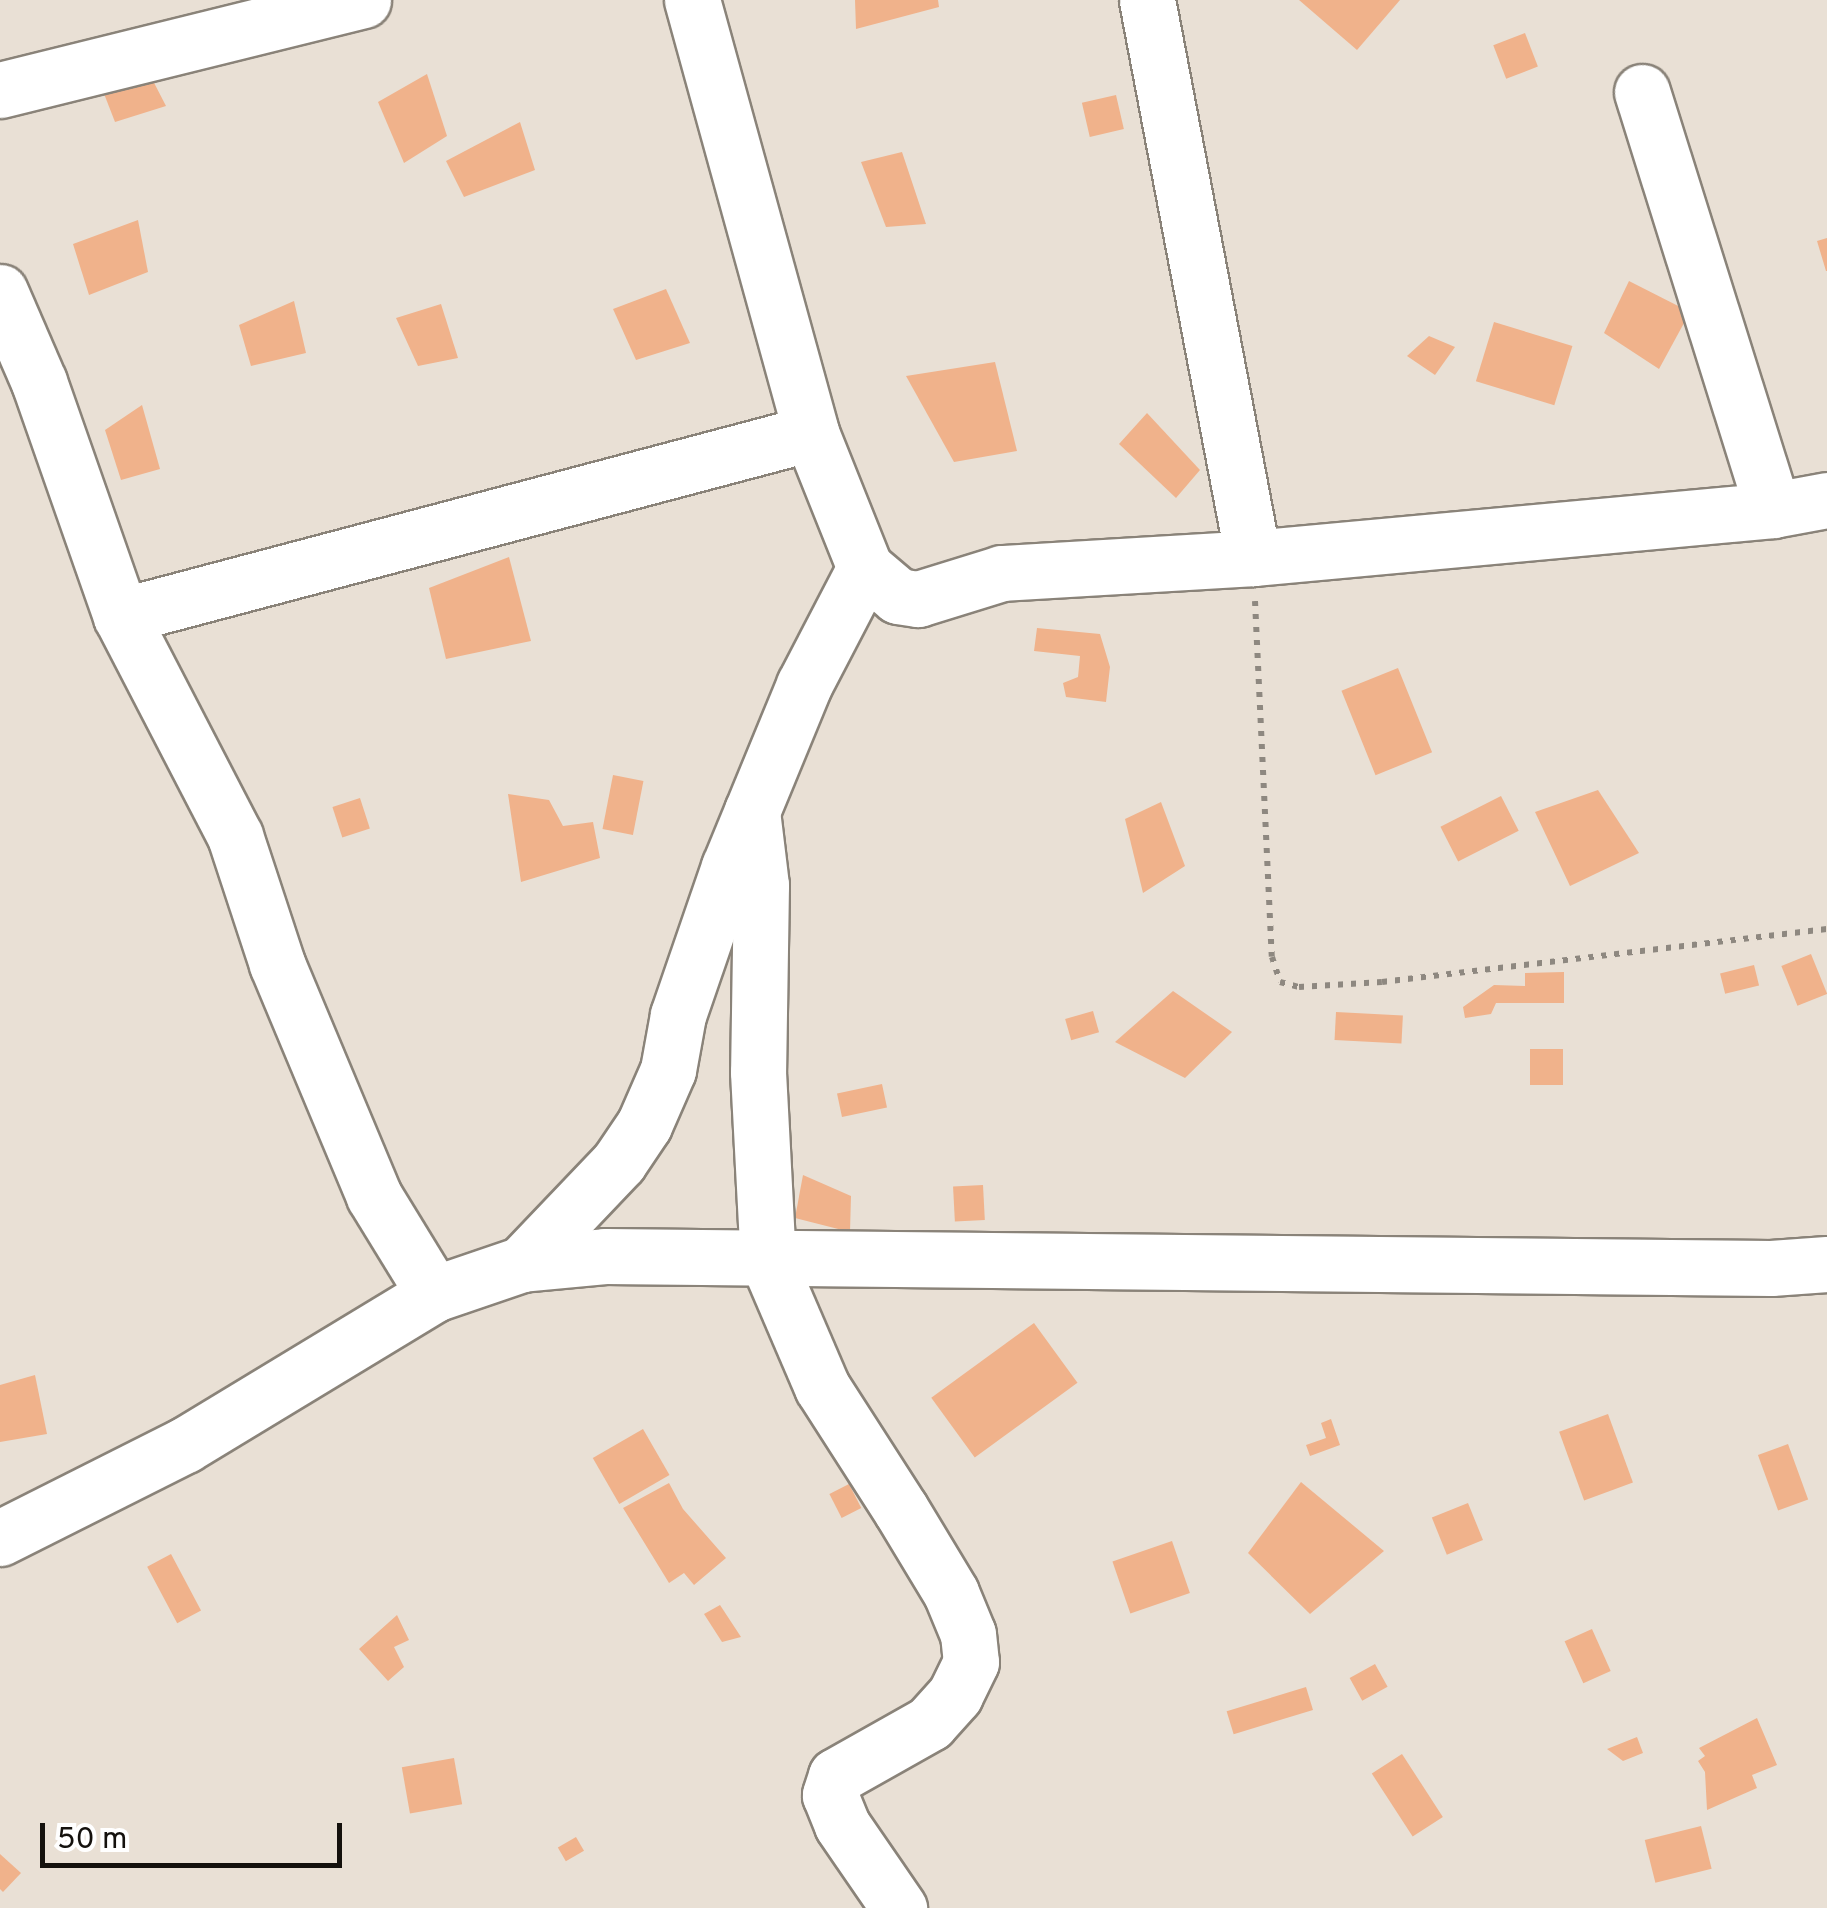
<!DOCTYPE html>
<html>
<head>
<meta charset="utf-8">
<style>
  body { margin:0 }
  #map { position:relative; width:1827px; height:1908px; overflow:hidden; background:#e9e0d5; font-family:Overpass,sans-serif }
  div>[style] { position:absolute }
  .building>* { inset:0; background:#f0b28b; transform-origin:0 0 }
  .path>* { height:6px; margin-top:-3px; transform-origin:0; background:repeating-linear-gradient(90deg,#8e8880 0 5px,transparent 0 13px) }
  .roads { filter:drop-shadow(2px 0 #8a8379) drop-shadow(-2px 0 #8a8379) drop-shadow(0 2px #8a8379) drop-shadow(0 -2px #8a8379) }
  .minor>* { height:55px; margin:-27.5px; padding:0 27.5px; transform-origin:27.5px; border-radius:27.5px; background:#fff }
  span { translate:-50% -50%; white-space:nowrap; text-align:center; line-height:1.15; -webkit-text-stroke:10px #fff; paint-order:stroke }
  .scale { position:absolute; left:40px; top:1823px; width:302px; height:45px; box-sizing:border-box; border:5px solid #14110d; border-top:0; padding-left:12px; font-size:30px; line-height:35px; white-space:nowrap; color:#14110d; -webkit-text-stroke:8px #fff; paint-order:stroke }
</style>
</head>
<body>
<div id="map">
  <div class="building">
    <i style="clip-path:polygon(855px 0,938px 0,939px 7px,856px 29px)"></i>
    <i style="clip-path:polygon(1299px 0,1400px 0,1357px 50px)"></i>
    <i style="left:1525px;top:33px;width:36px;height:34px;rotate:69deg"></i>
    <i style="clip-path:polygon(149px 73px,166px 106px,115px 122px,101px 86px)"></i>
    <i style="clip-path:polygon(427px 74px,447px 136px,404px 163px,378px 102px)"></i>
    <i style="left:1116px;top:95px;width:35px;height:35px;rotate:77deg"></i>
    <i style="clip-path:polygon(520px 122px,535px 170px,464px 197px,446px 161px)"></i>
    <i style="clip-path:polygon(902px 152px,926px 224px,886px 227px,861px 162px)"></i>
    <i style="clip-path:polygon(138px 220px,148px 272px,89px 295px,73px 244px)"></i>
    <i style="clip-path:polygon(1827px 238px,1827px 271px,1826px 271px,1817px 241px)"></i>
    <i style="clip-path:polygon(1629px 281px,1690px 312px,1659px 369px,1604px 333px)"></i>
    <i style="clip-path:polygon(666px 289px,690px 343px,636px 360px,613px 309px)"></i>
    <i style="clip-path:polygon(294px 301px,306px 353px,251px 366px,239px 325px)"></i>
    <i style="clip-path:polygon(441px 304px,458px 358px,418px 366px,396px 318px)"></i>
    <i style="left:1494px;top:322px;width:82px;height:62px;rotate:17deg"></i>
    <i style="clip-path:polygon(1429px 336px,1455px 347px,1435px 375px,1407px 356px)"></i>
    <i style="clip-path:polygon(995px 362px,1017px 451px,954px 462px,906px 376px)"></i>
    <i style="clip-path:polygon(142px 405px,160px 469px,121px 480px,105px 430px)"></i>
    <i style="clip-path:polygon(1147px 413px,1200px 470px,1176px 498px,1119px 444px)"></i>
    <i style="clip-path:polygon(509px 557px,531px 641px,446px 659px,429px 588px)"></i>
    <i style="clip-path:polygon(1037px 628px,1100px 634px,1110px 667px,1106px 702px,1066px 697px,1063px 683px,1078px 677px,1080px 656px,1034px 651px)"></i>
    <i style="left:1398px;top:668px;width:91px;height:61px;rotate:68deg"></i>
    <i style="left:613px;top:775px;width:31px;height:55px;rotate:11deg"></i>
    <i style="clip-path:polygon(1598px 790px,1639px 853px,1570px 886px,1535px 812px)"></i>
    <i style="clip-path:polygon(508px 794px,549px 800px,563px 826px,593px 822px,600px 858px,521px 882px)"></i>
    <i style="left:1501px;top:796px;width:39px;height:68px;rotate:63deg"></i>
    <i style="left:360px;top:798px;width:32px;height:29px;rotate:72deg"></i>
    <i style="clip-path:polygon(1161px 802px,1185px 866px,1143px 893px,1125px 819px)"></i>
    <i style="left:1811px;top:954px;width:43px;height:32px;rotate:68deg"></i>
    <i style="left:1754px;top:965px;width:21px;height:35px;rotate:76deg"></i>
    <i style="clip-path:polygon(1564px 972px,1564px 1003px,1496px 1003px,1491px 1014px,1465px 1018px,1463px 1007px,1494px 985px,1525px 986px,1525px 973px)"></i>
    <i style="clip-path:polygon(1173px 991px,1232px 1032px,1185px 1078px,1115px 1042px)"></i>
    <i style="left:1093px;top:1011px;width:22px;height:29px;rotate:74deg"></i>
    <i style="left:1336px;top:1012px;width:67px;height:28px;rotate:3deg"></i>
    <i style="left:1530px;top:1049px;width:33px;height:36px"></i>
    <i style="left:882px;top:1084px;width:24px;height:46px;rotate:78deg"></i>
    <i style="clip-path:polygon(803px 1175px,851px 1196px,850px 1232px,795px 1218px)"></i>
    <i style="left:983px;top:1185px;width:35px;height:30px;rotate:87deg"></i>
    <i style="left:1034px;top:1323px;width:74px;height:127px;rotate:54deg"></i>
    <i style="clip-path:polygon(35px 1375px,47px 1434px,0 1442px,0 1385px)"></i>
    <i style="left:1608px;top:1414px;width:73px;height:52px;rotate:70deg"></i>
    <i style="clip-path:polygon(1331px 1419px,1340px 1445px,1310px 1456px,1306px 1445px,1326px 1438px,1321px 1423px)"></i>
    <i style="left:643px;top:1429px;width:53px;height:58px;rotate:60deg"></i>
    <i style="left:1788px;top:1444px;width:59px;height:32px;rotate:70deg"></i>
    <i style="clip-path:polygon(1301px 1482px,1384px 1551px,1310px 1614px,1248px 1553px)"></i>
    <i style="clip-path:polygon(669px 1483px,683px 1509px,726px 1558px,694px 1585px,684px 1573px,669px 1583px,623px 1508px)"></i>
    <i style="left:849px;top:1484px;width:27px;height:22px;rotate:63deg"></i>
    <i style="left:1468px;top:1503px;width:40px;height:39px;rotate:68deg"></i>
    <i style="left:1172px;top:1541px;width:55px;height:63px;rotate:71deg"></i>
    <i style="left:171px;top:1554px;width:64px;height:27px;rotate:62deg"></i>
    <i style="clip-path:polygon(720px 1605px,741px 1637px,722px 1642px,704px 1614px)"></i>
    <i style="clip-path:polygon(397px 1615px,409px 1640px,394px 1647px,404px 1667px,388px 1681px,359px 1649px)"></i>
    <i style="left:1592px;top:1629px;width:46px;height:30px;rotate:66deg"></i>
    <i style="left:1375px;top:1664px;width:26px;height:29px;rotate:61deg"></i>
    <i style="left:1306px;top:1687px;width:24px;height:83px;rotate:73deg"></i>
    <i style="clip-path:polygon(1757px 1718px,1777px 1765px,1752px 1775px,1757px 1788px,1707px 1810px,1705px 1772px,1698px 1761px,1705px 1756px,1699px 1748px)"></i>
    <i style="clip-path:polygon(1637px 1737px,1643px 1753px,1623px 1761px,1607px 1749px)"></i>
    <i style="left:1402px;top:1754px;width:75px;height:36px;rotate:57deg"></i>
    <i style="left:454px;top:1758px;width:47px;height:53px;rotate:80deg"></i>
    <i style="left:1701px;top:1826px;width:44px;height:58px;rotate:76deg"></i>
    <i style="left:576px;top:1837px;width:16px;height:21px;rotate:60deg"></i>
    <i style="clip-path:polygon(0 1854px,21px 1873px,3px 1892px,0 1889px)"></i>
  </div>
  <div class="path">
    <i style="left:1255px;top:601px;width:356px;rotate:87.3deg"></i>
    <i style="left:1272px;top:957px;width:26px;rotate:72deg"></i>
    <i style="left:1280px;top:982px;width:20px;rotate:15deg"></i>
    <i style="left:1299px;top:987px;width:83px;rotate:-3.4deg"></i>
    <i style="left:1382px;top:982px;width:448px;rotate:-6.8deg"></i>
  </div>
  <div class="roads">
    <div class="minor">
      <i style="left:692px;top:0;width:449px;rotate:74.6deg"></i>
      <i style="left:811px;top:433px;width:145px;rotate:68.2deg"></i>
      <i style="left:865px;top:568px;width:43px;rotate:40.3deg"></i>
      <i style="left:898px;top:596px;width:20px;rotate:9deg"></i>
      <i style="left:918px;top:599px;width:88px;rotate:-17.2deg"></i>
      <i style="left:1002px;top:573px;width:251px;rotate:-3.4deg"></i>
      <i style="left:1253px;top:558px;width:522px;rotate:-5.27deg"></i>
      <i style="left:1773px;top:510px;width:55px;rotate:-10.5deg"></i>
      <i style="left:1147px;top:0;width:568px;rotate:79.24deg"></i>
      <i style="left:0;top:90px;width:374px;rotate:-13.9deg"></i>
      <i style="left:1642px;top:92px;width:438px;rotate:72.6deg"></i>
      <i style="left:0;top:292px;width:98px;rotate:66.6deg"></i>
      <i style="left:39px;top:382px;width:248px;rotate:70.7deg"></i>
      <i style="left:121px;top:616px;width:248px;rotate:62.6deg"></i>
      <i style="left:235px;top:836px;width:135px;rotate:71.8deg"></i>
      <i style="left:277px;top:964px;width:251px;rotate:67.3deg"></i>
      <i style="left:374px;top:1196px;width:115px;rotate:58.5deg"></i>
      <i style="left:121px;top:616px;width:714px;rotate:-14.85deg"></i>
      <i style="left:752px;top:811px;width:75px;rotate:83.1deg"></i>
      <i style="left:761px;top:885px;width:187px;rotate:90.9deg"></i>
      <i style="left:758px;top:1072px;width:189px;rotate:87deg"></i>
      <i style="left:768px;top:1261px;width:137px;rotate:66.8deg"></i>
      <i style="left:822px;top:1387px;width:146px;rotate:57.3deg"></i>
      <i style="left:901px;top:1510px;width:97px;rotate:58.9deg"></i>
      <i style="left:951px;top:1593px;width:44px;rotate:67.5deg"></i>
      <i style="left:968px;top:1634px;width:28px;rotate:84deg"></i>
      <i style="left:971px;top:1662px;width:37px;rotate:116deg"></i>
      <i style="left:955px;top:1695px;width:38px;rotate:132deg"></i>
      <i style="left:930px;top:1723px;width:108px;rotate:150.6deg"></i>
      <i style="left:836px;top:1776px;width:20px;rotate:108deg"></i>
      <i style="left:830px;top:1795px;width:32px;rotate:68deg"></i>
      <i style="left:842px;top:1825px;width:101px;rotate:55.5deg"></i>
      <i style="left:522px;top:1264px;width:141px;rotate:-46.4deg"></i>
      <i style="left:619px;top:1162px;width:45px;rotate:-56deg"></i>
      <i style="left:644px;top:1125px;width:60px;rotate:-66.4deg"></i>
      <i style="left:668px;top:1070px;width:56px;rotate:-79.7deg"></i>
      <i style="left:678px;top:1015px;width:157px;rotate:-71deg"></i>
      <i style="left:729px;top:867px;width:197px;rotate:-67.6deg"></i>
      <i style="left:804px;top:685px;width:132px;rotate:-62.5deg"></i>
      <i style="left:0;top:1538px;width:207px;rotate:-26.7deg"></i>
      <i style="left:185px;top:1445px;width:291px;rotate:-31.2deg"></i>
      <i style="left:434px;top:1294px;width:93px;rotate:-18.8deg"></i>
      <i style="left:522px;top:1264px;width:83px;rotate:-5.5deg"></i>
      <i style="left:605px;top:1256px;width:1166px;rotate:0.59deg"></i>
      <i style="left:1771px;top:1268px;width:56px;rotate:-4.1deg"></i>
    </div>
  </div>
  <div class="scale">50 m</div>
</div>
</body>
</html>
